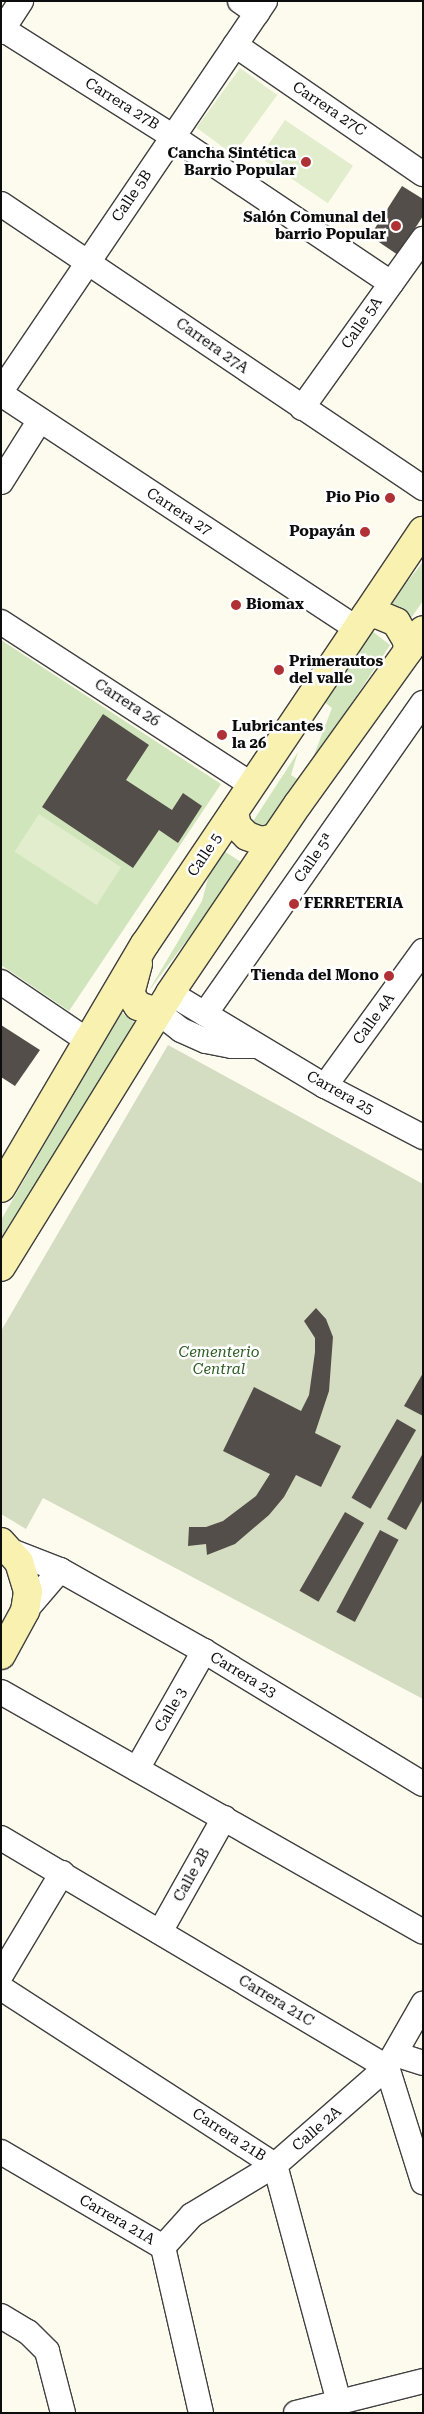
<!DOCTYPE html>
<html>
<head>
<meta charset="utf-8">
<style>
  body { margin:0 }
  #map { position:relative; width:424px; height:2414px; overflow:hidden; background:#fdfbee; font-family:"Roboto Serif",serif }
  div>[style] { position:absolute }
  .green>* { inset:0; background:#d0e5bb }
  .cemetery>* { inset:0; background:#d4ddc1 }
  .pitch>* { inset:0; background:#e1edcc; transform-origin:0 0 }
  .building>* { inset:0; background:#544e4a; transform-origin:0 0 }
  .roads { filter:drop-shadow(1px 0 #404040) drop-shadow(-1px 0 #404040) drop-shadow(0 1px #404040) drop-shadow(0 -1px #404040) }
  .minor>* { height:24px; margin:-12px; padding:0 12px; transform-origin:12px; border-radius:12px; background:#fff }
  .secondary>* { height:28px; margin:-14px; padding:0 14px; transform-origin:14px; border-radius:14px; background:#f8f1af }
  .dots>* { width:14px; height:14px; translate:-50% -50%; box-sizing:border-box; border:2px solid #fff; border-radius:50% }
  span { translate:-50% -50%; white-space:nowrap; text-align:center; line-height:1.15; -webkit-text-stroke:5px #fff; paint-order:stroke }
  .street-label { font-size:15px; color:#0d0d0d }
  .poi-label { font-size:15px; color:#0d0d0d; font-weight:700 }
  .right { translate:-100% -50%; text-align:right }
  .left { translate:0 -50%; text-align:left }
  .park-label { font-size:15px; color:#2e5e23; font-style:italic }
  .frame { position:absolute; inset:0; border:2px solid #0d0d0d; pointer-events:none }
</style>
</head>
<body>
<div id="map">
  <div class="green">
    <i style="clip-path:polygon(423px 562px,423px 601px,411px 618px,390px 603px)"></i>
    <i style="clip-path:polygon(372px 631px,390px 645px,309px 768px,332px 708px,323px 701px)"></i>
    <i style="clip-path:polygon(1px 640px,221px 784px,69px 1011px,1px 965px)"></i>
    <i style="clip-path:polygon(298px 752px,291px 775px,302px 782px,263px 834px,250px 826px)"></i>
    <i style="clip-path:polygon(224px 851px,244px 864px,148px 992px,202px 901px,211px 867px)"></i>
    <i style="clip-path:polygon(121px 1012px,135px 1023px,1px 1245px,1px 1220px)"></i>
  </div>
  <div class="cemetery">
    <i style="clip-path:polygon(168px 1045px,423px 1184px,423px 1699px,43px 1498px,26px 1529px,1px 1514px,1px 1331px)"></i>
  </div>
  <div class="pitch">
    <i style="left:240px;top:68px;width:46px;height:74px;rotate:36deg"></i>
    <i style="left:285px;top:120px;width:82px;height:45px;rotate:34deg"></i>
    <i style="left:39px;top:814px;width:98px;height:45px;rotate:33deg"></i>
  </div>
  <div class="building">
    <i style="clip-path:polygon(402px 186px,423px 199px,423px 216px,398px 255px,370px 236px)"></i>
    <i style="clip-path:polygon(103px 714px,149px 745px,126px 780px,172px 810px,183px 793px,202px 806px,178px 843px,159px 830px,133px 868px,42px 807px)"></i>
    <i style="clip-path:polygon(1px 1025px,40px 1050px,15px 1086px,1px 1077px)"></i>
    <i style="clip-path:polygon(316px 1308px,326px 1319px,333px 1337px,329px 1391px,315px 1433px,341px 1446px,321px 1487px,296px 1475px,284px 1497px,269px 1515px,235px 1544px,207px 1555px,206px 1544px,188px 1546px,189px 1527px,206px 1527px,223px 1521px,256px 1496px,270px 1474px,223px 1451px,254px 1387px,301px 1411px,309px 1395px,315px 1352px,315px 1338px,304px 1321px)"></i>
    <i style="clip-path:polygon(423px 1373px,423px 1416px,404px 1406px)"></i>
    <i style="left:397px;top:1419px;width:22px;height:91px;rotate:30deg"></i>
    <i style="clip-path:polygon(423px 1453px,423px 1499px,406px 1530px,387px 1519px)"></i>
    <i style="left:345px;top:1512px;width:22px;height:91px;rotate:30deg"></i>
    <i style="left:380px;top:1530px;width:21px;height:93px;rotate:28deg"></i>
  </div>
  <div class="roads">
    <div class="minor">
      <i style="left:240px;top:1px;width:21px;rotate:35deg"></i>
      <i style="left:1px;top:28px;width:202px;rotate:32.3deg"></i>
      <i style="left:172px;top:136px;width:264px;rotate:33.9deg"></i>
      <i style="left:1px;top:32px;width:37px;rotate:-57deg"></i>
      <i style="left:235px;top:45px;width:228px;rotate:34.5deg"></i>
      <i style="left:1px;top:204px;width:509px;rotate:33.94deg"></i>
      <i style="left:1px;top:391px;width:471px;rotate:-55.9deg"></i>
      <i style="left:1px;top:394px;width:427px;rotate:33.4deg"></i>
      <i style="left:302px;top:408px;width:208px;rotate:-54.4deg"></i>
      <i style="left:1px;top:482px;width:73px;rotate:-57.8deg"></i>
      <i style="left:1px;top:622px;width:299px;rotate:33deg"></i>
      <i style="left:1px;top:982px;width:105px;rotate:34.1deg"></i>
      <i style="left:170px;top:993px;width:181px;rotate:31deg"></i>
      <i style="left:325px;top:1086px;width:110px;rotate:27.5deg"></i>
      <i style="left:158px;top:1012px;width:29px;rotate:38deg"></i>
      <i style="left:181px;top:1030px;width:27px;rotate:24deg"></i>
      <i style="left:206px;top:1041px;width:26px;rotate:11deg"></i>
      <i style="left:232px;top:1046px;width:23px"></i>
      <i style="left:205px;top:1014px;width:380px;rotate:-55deg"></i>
      <i style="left:325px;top:1086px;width:167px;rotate:-54deg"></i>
      <i style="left:11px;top:1551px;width:53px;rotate:21.2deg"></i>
      <i style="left:60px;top:1570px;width:165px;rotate:29.4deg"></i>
      <i style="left:204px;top:1651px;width:256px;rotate:31.3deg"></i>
      <i style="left:25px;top:1611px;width:54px;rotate:-49.5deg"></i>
      <i style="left:1px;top:1692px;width:485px;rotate:29.6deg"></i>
      <i style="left:137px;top:1769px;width:136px;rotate:-60.4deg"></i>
      <i style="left:1px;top:1838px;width:449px;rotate:30.7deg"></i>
      <i style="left:387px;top:2067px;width:121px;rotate:72.6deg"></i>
      <i style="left:160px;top:1932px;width:131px;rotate:-60.7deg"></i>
      <i style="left:1px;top:1975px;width:119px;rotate:-59.1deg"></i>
      <i style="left:1px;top:1988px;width:326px;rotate:32.9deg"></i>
      <i style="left:275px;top:2165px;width:246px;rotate:74.9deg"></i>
      <i style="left:395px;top:2054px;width:29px;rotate:18deg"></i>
      <i style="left:1px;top:2152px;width:188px;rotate:30.4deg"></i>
      <i style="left:163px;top:2247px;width:170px;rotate:77.1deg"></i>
      <i style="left:163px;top:2247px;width:43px;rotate:-47.8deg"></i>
      <i style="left:192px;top:2215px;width:97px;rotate:-31.1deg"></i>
      <i style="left:275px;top:2165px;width:149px;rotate:-41.2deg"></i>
      <i style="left:387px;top:2067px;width:73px;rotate:-60.3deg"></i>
      <i style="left:1px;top:2316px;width:31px;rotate:31deg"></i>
      <i style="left:28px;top:2332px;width:27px;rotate:45deg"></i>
      <i style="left:47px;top:2351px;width:64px;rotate:75.5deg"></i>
      <i style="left:296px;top:2413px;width:131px;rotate:-14.1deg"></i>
    </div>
    <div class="secondary">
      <i style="left:366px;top:615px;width:11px;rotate:-5deg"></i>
      <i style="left:377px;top:614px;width:21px;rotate:23deg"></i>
      <i style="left:396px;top:622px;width:21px;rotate:59deg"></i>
      <i style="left:407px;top:640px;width:11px;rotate:85deg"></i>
      <i style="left:234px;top:812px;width:14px;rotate:78deg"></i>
      <i style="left:237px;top:826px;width:14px;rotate:45deg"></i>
      <i style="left:247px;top:836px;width:15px;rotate:20deg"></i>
      <i style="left:261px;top:841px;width:14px;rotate:-12deg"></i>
      <i style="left:138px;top:964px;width:31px;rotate:105deg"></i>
      <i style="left:130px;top:994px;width:14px;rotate:56deg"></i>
      <i style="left:138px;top:1006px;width:21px;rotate:17deg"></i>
      <i style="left:1px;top:1188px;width:283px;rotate:-59.5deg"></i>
      <i style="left:145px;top:944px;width:498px;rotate:-56.1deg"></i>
      <i style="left:1px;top:1267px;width:322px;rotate:-58.3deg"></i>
      <i style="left:170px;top:993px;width:228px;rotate:-55.9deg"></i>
      <i style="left:298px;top:804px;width:214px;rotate:-54.3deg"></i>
      <i style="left:1px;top:1542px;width:27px;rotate:48deg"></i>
      <i style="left:19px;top:1562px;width:31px;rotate:73deg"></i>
      <i style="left:28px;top:1592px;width:19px;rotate:99deg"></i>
      <i style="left:25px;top:1611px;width:50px;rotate:118.6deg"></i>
    </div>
  </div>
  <div class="dots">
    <i style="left:306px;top:162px;background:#b03135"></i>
    <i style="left:396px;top:226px;background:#b03135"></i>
    <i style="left:390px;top:498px;background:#b03135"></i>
    <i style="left:365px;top:532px;background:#b03135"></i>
    <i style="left:236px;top:605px;background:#b03135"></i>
    <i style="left:279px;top:670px;background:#b03135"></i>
    <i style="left:222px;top:735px;background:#b03135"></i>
    <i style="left:294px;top:904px;background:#b03135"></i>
    <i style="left:389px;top:976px;background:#b03135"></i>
  </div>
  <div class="street-label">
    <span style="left:122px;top:104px;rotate:32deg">Carrera 27B</span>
    <span style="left:329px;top:109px;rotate:34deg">Carrera 27C</span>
    <span style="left:132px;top:196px;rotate:-56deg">Calle 5B</span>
    <span style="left:362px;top:323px;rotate:-55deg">Calle 5A</span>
    <span style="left:212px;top:346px;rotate:35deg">Carrera 27A</span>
    <span style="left:179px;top:512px;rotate:33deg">Carrera 27</span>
    <span style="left:127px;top:703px;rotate:33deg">Carrera 26</span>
    <span style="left:205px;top:855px;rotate:-56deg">Calle 5</span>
    <span style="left:314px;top:858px;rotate:-55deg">Calle 5ª</span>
    <span style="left:374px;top:1019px;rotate:-54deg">Calle 4A</span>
    <span style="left:340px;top:1093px;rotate:29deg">Carrera 25</span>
    <span style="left:243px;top:1675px;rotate:31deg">Carrera 23</span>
    <span style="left:171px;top:1710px;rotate:-60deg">Calle 3</span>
    <span style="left:192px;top:1875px;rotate:-61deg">Calle 2B</span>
    <span style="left:276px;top:2001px;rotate:31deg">Carrera 21C</span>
    <span style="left:317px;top:2129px;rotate:-41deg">Calle 2A</span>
    <span style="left:229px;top:2135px;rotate:33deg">Carrera 21B</span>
    <span style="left:117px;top:2220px;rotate:30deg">Carrera 21A</span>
  </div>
  <div class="poi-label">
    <span class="right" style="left:296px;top:162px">Cancha Sintética<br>Barrio Popular</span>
    <span class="right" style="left:386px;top:226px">Salón Comunal del<br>barrio Popular</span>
    <span class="right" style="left:380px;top:498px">Pio Pio</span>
    <span class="right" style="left:355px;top:532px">Popayán</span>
    <span class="left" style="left:246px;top:605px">Biomax</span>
    <span class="left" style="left:289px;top:670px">Primerautos<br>del valle</span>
    <span class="left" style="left:232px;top:735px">Lubricantes<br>la 26</span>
    <span class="left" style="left:304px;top:904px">FERRETERIA</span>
    <span class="right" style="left:379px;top:976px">Tienda del Mono</span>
  </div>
  <div class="park-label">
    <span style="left:219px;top:1361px">Cementerio<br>Central</span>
  </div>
  <div class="frame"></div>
</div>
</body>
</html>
